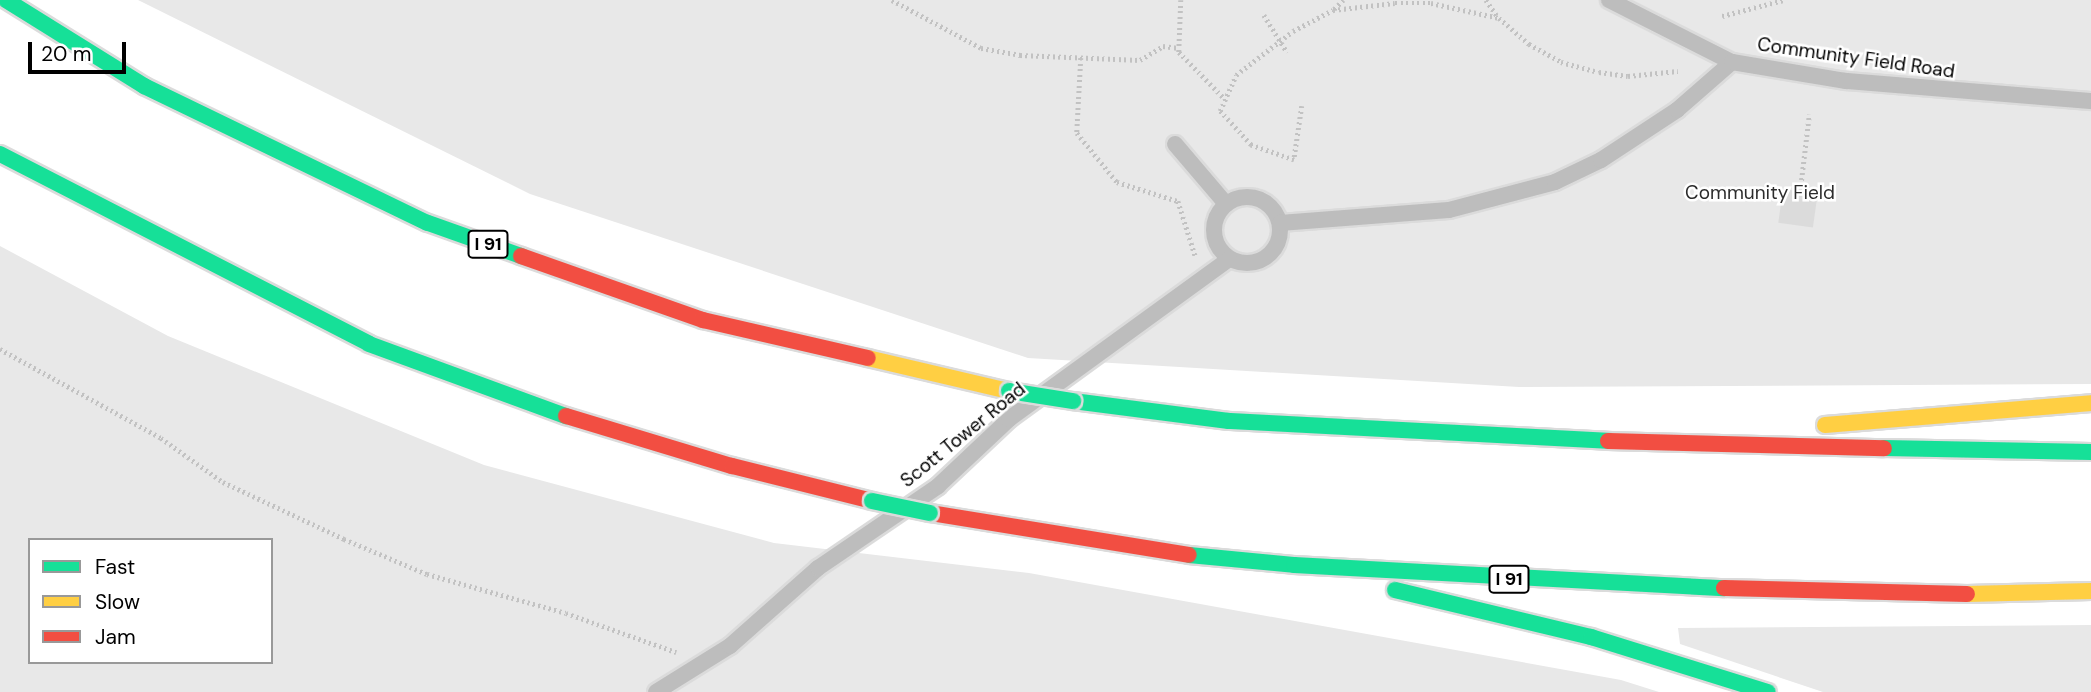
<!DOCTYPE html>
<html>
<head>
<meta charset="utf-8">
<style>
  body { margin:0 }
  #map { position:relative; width:2091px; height:692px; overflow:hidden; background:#fff; font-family:"DM Sans",sans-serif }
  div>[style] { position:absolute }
  .green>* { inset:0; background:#e8e8e8 }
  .building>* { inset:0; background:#dbdbdb; transform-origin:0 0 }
  .path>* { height:4.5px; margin-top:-2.25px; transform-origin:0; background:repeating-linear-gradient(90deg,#c2c2c2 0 2px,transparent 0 5.5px) }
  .roads { filter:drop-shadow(2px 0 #dbdbdb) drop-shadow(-2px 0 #dbdbdb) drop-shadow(0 2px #dbdbdb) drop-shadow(0 -2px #dbdbdb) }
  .lane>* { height:16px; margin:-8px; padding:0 8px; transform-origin:8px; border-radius:8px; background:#bdbdbd }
  .lane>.ring { margin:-8px; padding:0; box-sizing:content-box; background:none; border:16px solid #bdbdbd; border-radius:50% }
  .fast>* { height:16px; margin:-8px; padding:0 8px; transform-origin:8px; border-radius:8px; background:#16e098 }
  .slow>* { height:16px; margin:-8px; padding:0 8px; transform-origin:8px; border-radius:8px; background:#ffcf43 }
  .jam>* { height:16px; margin:-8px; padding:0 8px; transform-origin:8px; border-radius:8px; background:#f24e42 }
  .bridges { filter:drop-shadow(2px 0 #dbdbdb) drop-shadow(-2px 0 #dbdbdb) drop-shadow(0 2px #dbdbdb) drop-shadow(0 -2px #dbdbdb) }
  .fast-bridge>* { height:16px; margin:-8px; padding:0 8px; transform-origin:8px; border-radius:8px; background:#16e098 }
  span { translate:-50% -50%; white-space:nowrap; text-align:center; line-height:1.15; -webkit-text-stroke:5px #fff; paint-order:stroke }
  .shield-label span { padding:2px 5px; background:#fff; border:2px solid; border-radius:5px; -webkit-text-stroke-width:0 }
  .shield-label { font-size:18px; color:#000; font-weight:700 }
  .street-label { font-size:19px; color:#000 }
  .park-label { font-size:19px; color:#2c2c2c }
  .legend { position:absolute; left:28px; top:538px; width:245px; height:126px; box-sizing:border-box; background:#fff; border:2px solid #999; margin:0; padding:9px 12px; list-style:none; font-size:21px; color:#000 }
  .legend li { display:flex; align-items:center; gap:14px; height:35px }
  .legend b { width:35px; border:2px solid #999 }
  .scale { position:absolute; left:28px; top:42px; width:98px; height:32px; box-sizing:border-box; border:4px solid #000; border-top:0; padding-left:9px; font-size:21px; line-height:24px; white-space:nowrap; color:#000; -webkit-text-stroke:5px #fff; paint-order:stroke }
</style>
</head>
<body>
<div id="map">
  <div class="green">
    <i style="clip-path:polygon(138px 0,2091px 0,2091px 384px,1519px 387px,1028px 358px,530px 194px)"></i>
    <i style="clip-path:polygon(evenodd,0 246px,168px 336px,484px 465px,774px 543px,1029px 573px,1621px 680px,1659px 692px,0 692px,0 246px,30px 540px,271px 540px,271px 662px,30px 662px,30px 540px)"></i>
    <i style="clip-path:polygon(2091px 625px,2091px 692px,1823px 692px,1680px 644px,1678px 628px)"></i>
  </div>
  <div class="building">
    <i style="left:1783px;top:189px;width:35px;height:34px;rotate:8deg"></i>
  </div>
  <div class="path">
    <i style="left:892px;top:0;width:101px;rotate:28.3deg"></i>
    <i style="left:981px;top:48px;width:40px;rotate:10deg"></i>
    <i style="left:1020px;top:55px;width:120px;rotate:2.4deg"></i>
    <i style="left:1140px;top:60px;width:27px;rotate:-31deg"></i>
    <i style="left:1163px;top:46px;width:16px;rotate:7deg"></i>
    <i style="left:1181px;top:0;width:52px;rotate:92.2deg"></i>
    <i style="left:1179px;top:52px;width:63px;rotate:45.6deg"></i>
    <i style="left:1486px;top:0;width:21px;rotate:55deg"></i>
    <i style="left:1334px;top:9px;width:13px;rotate:-45deg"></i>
    <i style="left:1264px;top:15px;width:44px;rotate:58.1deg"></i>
    <i style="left:1722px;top:16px;width:64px;rotate:-14.5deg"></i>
    <i style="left:1081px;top:58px;width:75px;rotate:93.1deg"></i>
    <i style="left:1077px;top:133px;width:63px;rotate:50.8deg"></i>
    <i style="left:1117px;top:182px;width:64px;rotate:17.3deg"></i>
    <i style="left:1178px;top:201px;width:57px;rotate:72.5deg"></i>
    <i style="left:1302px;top:106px;width:55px;rotate:98.4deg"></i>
    <i style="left:1294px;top:160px;width:46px;rotate:-160.8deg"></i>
    <i style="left:1251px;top:145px;width:46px;rotate:-132.4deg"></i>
    <i style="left:1220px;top:111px;width:39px;rotate:-66deg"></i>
    <i style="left:1236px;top:75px;width:72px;rotate:-37.7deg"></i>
    <i style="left:1293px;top:31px;width:45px;rotate:-27.7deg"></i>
    <i style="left:1333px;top:10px;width:62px;rotate:-6.4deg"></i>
    <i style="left:1395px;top:3px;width:36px"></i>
    <i style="left:1431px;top:3px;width:70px;rotate:12.4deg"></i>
    <i style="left:1499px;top:18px;width:40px;rotate:41deg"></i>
    <i style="left:1529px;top:44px;width:37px;rotate:29deg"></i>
    <i style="left:1561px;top:62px;width:39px;rotate:15deg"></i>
    <i style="left:1599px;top:72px;width:29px;rotate:8deg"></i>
    <i style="left:1628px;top:76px;width:50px;rotate:-5.7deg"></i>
    <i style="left:1800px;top:191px;width:77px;rotate:-83.2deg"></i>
    <i style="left:0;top:349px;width:184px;rotate:28.9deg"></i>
    <i style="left:161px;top:438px;width:76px;rotate:35.4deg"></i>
    <i style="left:223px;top:482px;width:134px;rotate:25.2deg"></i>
    <i style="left:344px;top:539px;width:90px;rotate:22.9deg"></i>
    <i style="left:427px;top:574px;width:144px;rotate:15.7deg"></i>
    <i style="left:566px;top:613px;width:117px;rotate:19.5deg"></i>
  </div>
  <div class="roads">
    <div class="lane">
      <i style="left:1609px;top:0;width:138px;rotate:26.8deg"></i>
      <i style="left:1175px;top:144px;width:79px;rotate:49.6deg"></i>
      <i class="ring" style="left:1214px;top:197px;width:50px;height:50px"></i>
      <i style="left:1280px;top:223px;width:169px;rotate:-4.4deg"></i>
      <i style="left:1449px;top:210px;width:110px;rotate:-14.8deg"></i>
      <i style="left:1555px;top:182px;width:51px;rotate:-25.6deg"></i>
      <i style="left:1601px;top:160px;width:91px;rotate:-33.3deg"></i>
      <i style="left:1677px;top:110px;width:73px;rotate:-41.1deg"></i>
      <i style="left:1732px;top:62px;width:116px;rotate:9.5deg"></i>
      <i style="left:1846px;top:81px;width:246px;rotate:4.7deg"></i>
      <i style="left:656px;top:692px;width:87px;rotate:-31.9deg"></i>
      <i style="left:730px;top:646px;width:118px;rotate:-41.6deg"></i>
      <i style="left:818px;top:568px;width:145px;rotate:-34.3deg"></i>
      <i style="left:938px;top:486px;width:98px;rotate:-43.3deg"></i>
      <i style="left:1009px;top:419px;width:272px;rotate:-36deg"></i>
    </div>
    <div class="fast">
      <i style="left:6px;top:0;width:163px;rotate:31.9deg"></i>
      <i style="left:144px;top:86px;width:315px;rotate:25.8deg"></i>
      <i style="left:428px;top:223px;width:99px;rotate:19.5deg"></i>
      <i style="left:0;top:154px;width:415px;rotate:27.2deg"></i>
      <i style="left:369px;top:344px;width:210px;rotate:20.1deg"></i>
      <i style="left:1073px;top:401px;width:157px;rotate:7.3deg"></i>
      <i style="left:1229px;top:421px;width:380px;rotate:3deg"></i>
      <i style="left:1884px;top:448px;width:207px;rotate:1.1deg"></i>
      <i style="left:1189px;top:555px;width:105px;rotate:5.4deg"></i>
      <i style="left:1294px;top:565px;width:431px;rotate:3.1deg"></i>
      <i style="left:1395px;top:590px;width:202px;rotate:13.5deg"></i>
      <i style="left:1591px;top:637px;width:185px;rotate:17.3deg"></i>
    </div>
    <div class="slow">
      <i style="left:868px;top:358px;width:145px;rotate:13.2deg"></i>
      <i style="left:1825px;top:425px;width:267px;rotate:-4.7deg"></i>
      <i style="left:1967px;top:594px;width:124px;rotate:-1.4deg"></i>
    </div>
    <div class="jam">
      <i style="left:521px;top:256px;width:193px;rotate:19.4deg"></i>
      <i style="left:703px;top:320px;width:169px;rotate:13deg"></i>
      <i style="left:566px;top:416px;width:173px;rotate:16.8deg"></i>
      <i style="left:732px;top:466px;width:144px;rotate:14deg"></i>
      <i style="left:1608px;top:441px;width:276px;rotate:1.5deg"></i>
      <i style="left:930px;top:513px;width:262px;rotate:9.2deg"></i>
      <i style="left:1724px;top:588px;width:243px;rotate:1.4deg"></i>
    </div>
  </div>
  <div class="bridges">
    <div class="fast-bridge">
      <i style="left:1009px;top:391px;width:65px;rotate:8.9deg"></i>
      <i style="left:872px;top:501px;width:59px;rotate:11.7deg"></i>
    </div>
  </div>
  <div class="shield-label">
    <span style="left:488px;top:244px">I 91</span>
    <span style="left:1509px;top:579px">I 91</span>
  </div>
  <div class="street-label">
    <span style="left:1856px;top:58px;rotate:8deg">Community Field Road</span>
    <span style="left:963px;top:435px;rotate:-39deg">Scott Tower Road</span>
  </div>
  <div class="park-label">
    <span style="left:1760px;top:193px">Community Field</span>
  </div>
  <ul class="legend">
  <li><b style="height:9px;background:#16e098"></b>Fast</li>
  <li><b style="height:9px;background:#ffcf43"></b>Slow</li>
  <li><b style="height:9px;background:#f24e42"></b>Jam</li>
  </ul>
  <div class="scale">20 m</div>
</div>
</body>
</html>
